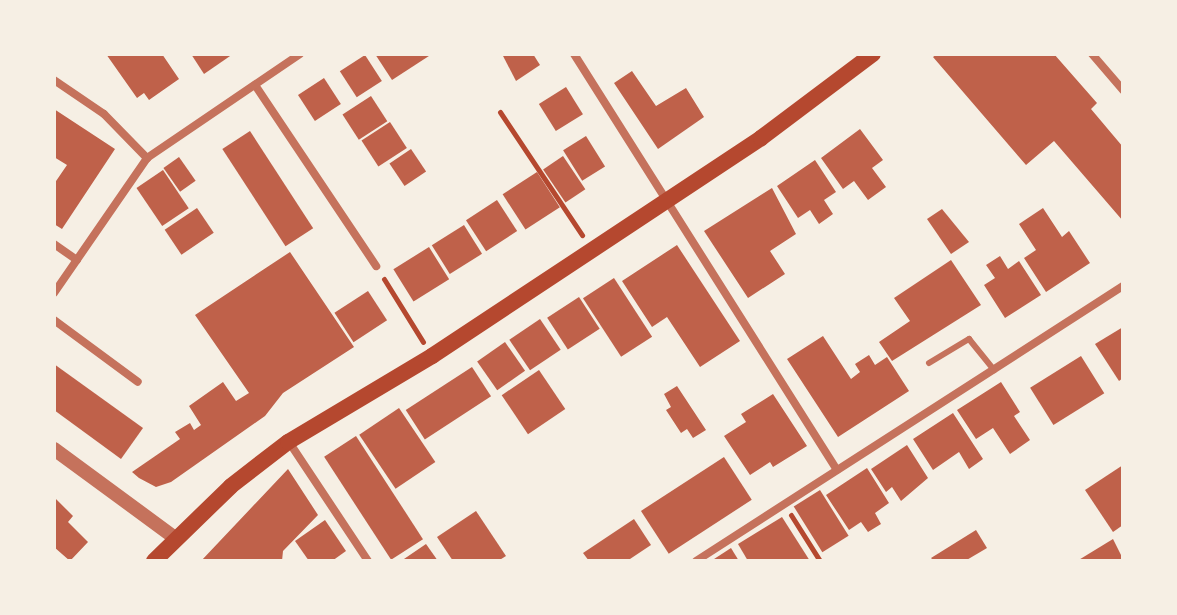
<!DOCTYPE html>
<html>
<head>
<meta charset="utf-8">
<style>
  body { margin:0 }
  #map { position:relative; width:1177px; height:615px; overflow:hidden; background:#f6efe4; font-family:"Fira Sans Condensed",sans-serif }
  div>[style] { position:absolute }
  .building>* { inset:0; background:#bf614a; transform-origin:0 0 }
  .path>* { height:5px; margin:-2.5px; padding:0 2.5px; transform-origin:2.5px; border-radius:2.5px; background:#b5482f }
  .service>* { height:6px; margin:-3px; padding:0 3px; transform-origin:3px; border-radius:3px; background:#c5725c }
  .minor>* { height:8px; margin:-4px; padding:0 4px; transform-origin:4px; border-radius:4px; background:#c5725c }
  .tertiary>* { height:14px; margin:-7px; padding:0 7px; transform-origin:7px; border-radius:7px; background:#c5725c }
  .secondary>* { height:16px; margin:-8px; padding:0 8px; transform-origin:8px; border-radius:8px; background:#b5482f }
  span { translate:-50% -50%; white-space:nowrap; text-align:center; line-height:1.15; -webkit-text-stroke:6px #f6efe4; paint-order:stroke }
  .frame { position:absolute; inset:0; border:56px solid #f6efe4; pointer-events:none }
</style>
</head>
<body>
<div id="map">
  <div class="building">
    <i style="clip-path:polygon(106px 54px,162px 54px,179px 79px,149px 100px,144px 93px,137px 98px)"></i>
    <i style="clip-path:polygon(191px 54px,233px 54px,204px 74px)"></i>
    <i style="clip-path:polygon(375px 54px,432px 54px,392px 80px)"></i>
    <i style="clip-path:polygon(502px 54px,533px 54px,540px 65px,516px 81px)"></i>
    <i style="clip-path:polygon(937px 54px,1054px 54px,1097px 103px,1091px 109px,1123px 147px,1123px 221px,1054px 141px,1026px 165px,933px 57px)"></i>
    <i style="left:365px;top:55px;width:31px;height:30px;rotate:57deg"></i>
    <i style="clip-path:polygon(632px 71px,656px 106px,686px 88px,704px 117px,658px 149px,614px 83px)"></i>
    <i style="left:324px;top:78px;width:31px;height:31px;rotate:57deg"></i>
    <i style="left:566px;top:87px;width:32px;height:32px;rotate:58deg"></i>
    <i style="left:371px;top:96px;width:30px;height:34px;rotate:57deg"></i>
    <i style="clip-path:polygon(54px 109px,115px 149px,62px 229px,54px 224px,54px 184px,67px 165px,54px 157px)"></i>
    <i style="left:390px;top:122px;width:31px;height:34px;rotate:57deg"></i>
    <i style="clip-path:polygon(860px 129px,883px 160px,872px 168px,886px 187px,868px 200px,854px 181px,843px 189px,821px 158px)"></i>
    <i style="left:250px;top:131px;width:116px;height:33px;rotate:57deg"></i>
    <i style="left:586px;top:136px;width:36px;height:27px;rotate:58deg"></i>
    <i style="left:411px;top:149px;width:27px;height:26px;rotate:56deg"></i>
    <i style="left:563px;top:156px;width:40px;height:24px;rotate:56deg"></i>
    <i style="left:179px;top:157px;width:29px;height:19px;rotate:55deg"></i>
    <i style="clip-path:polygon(815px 160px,836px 192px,824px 200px,833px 214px,819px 224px,810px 210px,798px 218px,777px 186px)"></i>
    <i style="left:163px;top:170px;width:46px;height:32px;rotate:56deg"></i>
    <i style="left:537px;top:172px;width:42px;height:41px;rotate:57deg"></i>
    <i style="clip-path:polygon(772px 188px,796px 234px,770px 251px,785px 274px,748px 298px,704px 231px)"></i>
    <i style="left:497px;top:200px;width:37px;height:37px;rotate:57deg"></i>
    <i style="left:197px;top:208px;width:30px;height:39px;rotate:56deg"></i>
    <i style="clip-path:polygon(1043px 208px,1062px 237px,1069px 231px,1090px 263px,1046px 292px,1024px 258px,1036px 250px,1019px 224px)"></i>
    <i style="clip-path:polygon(942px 209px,969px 242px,951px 254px,927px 219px)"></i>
    <i style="left:464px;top:225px;width:34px;height:38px;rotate:58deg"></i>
    <i style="clip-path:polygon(677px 245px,740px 341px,700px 367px,667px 317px,652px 327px,622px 281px)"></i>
    <i style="left:429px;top:247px;width:38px;height:42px;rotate:58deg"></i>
    <i style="clip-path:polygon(290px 252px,354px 347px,283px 393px,265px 416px,171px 482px,156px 487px,139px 478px,132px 472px,180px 439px,175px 432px,190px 423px,194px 430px,201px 425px,189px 406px,223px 382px,236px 401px,249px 393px,195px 315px)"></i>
    <i style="clip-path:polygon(1000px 256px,1008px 269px,1019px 261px,1041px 295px,1005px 318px,984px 285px,995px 278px,986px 265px)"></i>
    <i style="clip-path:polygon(951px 260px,981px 305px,892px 361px,879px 342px,910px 321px,894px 298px)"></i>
    <i style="left:614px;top:278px;width:70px;height:37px;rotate:57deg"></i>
    <i style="left:368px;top:291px;width:35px;height:40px;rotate:57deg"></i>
    <i style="left:579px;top:297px;width:38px;height:38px;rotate:57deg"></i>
    <i style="left:540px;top:319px;width:37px;height:37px;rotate:56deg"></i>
    <i style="clip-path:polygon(1123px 327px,1123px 378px,1119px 381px,1095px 344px)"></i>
    <i style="clip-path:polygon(823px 336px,851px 379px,860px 372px,855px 364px,869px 355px,875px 365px,887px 357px,909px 391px,838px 437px,787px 359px)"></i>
    <i style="left:505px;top:342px;width:35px;height:34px;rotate:55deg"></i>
    <i style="left:1081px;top:356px;width:44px;height:60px;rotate:58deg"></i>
    <i style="clip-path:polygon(54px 364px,143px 428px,121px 459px,54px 410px)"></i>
    <i style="left:472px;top:367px;width:35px;height:79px;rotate:57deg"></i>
    <i style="left:539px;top:370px;width:47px;height:45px;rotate:56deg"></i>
    <i style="clip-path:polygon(1001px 382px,1020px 412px,1014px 416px,1030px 440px,1010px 454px,993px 428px,976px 439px,957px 410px)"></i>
    <i style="clip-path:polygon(677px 386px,706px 430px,693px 438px,687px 429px,681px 433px,666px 410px,671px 407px,664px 394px)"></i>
    <i style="clip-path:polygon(773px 394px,807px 446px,773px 467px,770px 462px,750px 475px,724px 436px,746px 422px,741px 414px)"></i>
    <i style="left:399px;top:408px;width:65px;height:48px;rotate:56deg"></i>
    <i style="clip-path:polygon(953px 413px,983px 459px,969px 469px,959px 452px,933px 470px,913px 439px)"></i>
    <i style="left:356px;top:436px;width:123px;height:38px;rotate:57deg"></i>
    <i style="clip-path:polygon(907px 445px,928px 478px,901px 501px,892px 487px,886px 492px,871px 469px)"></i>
    <i style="left:724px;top:457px;width:51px;height:99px;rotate:57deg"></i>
    <i style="clip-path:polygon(1123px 465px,1123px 525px,1113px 532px,1085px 490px)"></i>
    <i style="clip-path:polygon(867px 468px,889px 503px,875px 513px,881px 524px,868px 532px,861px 522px,849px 530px,826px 495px)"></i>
    <i style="clip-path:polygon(288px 469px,318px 515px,283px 551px,282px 561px,201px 561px)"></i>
    <i style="left:820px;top:490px;width:54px;height:31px;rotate:58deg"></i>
    <i style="clip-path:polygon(54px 497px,73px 516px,68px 522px,88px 542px,70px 561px,54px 547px)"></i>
    <i style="clip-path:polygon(476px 511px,506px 556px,498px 561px,453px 561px,437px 537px)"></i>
    <i style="clip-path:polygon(782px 517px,810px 561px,748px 561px,738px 544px)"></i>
    <i style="clip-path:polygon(634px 519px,651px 545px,627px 561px,589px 561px,583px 553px)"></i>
    <i style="clip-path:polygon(325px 520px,346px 551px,332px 561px,309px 561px,295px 541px)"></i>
    <i style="clip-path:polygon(976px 530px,987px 548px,965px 561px,934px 561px,931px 558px)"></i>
    <i style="clip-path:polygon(1113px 539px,1123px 559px,1077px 561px)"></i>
    <i style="clip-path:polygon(426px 544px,438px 561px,401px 561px)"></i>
    <i style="clip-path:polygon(731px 548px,739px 561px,711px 561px)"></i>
  </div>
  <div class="path">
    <i style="left:500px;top:112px;width:148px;rotate:56.3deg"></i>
    <i style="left:384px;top:279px;width:74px;rotate:58.2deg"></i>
    <i style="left:791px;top:515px;width:54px;rotate:57.8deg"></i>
  </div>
  <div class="service">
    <i style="left:929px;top:363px;width:47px;rotate:-31deg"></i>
    <i style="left:969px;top:339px;width:40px;rotate:51deg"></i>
  </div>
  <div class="minor">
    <i style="left:574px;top:54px;width:492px;rotate:57.7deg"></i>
    <i style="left:1092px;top:54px;width:48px;rotate:49.3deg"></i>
    <i style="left:54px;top:80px;width:60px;rotate:34.2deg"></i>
    <i style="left:104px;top:114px;width:62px;rotate:45.7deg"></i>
    <i style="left:255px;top:85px;width:218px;rotate:56.2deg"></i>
    <i style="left:54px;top:244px;width:28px;rotate:35deg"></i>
    <i style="left:54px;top:293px;width:164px;rotate:-55.4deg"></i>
    <i style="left:147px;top:158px;width:185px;rotate:-34.2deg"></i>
    <i style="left:54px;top:320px;width:104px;rotate:36.4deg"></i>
    <i style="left:289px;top:442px;width:143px;rotate:56.4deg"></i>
    <i style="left:696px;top:561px;width:508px;rotate:-32.78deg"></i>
  </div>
  <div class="tertiary">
    <i style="left:54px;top:449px;width:150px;rotate:36.3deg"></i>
  </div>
  <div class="secondary">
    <i style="left:154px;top:561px;width:107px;rotate:-44.2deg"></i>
    <i style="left:231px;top:486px;width:72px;rotate:-37.7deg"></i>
    <i style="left:288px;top:442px;width:168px;rotate:-30.8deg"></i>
    <i style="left:432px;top:356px;width:395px;rotate:-33.5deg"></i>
    <i style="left:761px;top:138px;width:140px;rotate:-36.9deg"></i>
  </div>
  <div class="frame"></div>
</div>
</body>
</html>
